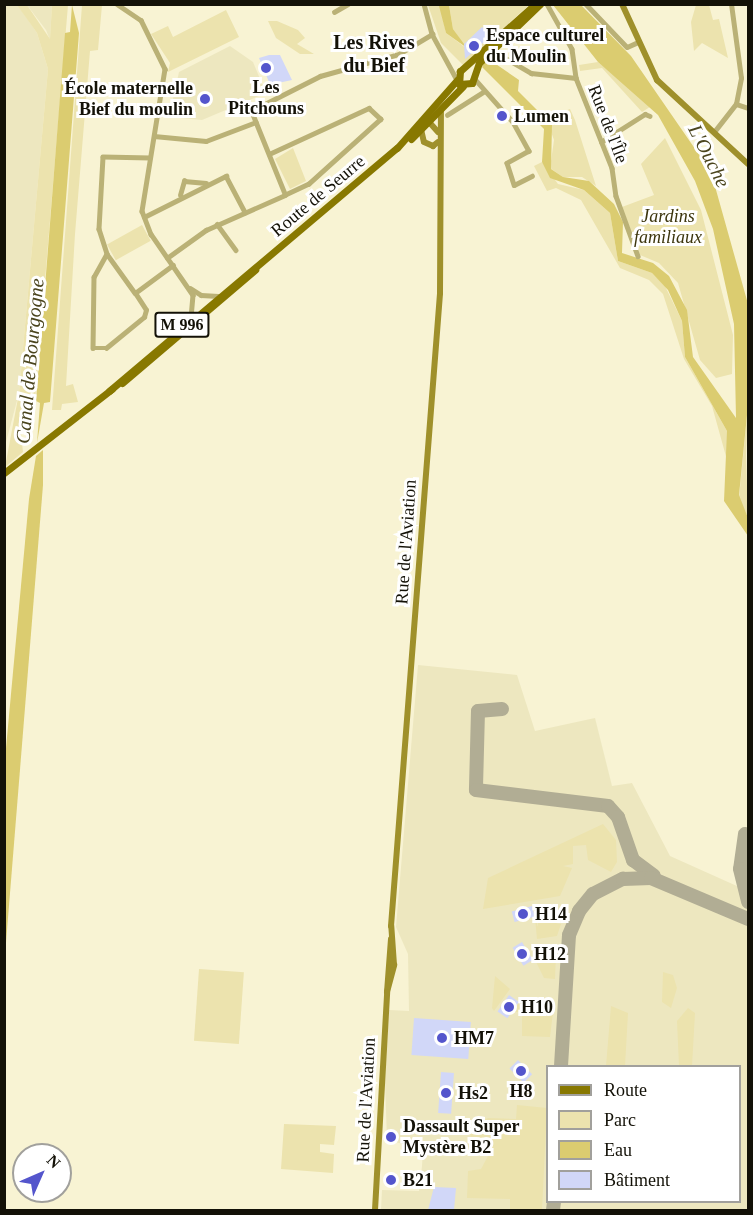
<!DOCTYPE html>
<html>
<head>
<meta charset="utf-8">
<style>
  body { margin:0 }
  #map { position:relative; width:753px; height:1215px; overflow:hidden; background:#f8f3d3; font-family:"Times New Roman",serif }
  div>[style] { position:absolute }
  .built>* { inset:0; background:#ede7bf }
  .green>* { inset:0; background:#ece3ae; transform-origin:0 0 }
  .water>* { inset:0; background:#dbcc70 }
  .taxiway>* { height:14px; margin:-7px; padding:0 7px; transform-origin:7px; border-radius:7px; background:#b1ad94 }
  .building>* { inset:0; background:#d1d7f8; transform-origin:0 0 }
  .street>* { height:4.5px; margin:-2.25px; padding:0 2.25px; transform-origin:2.25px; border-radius:2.25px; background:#bab176 }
  .secondary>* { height:6px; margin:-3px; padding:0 3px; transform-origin:3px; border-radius:3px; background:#9f902b }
  .primary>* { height:7px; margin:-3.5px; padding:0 3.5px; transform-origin:3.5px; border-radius:3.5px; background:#887800 }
  .dots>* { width:16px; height:16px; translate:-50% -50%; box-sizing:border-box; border:3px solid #fff; border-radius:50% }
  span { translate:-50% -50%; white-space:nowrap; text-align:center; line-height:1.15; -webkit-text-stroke:6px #fff; paint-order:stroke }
  .shield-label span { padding:2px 4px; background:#fff; border:2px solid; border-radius:4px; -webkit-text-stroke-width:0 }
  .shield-label { font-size:16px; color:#131107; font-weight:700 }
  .poi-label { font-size:18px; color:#131107; font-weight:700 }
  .left { translate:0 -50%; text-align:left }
  .right { translate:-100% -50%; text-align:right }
  .street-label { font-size:18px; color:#131107 }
  .park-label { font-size:18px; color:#3c350d; font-style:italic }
  .neighbourhood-label { font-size:20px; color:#131107; font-weight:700 }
  .water-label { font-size:20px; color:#4a441d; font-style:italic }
  .frame { position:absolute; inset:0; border:6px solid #131107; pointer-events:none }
  .legend { position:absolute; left:546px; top:1065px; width:195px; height:138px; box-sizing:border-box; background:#fff; border:2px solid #a1a09c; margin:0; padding:8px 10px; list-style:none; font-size:18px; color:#131107 }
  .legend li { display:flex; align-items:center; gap:12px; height:30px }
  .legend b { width:30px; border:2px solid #a1a09c }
  .north { position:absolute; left:12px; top:1143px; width:60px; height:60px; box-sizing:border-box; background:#fff; border:2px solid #a1a09c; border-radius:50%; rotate:45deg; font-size:16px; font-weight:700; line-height:24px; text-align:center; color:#131107 }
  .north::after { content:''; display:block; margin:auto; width:21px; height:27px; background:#5455cc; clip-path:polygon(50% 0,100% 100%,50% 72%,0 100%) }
</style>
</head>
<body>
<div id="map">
  <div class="built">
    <i style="clip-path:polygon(17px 4px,37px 33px,48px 69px,19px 393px,5px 446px,4px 5px)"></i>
    <i style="clip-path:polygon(27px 5px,52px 5px,50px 40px,46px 30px)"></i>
    <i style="clip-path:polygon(230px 46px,253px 62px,266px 93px,202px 120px,169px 117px,179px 72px)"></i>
    <i style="clip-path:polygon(evenodd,418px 665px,517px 675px,535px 731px,595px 718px,612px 786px,632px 783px,670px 856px,748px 891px,748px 1210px,381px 1210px,382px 1190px,419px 1191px,422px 1166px,423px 1149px,387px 1140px,385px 1083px,389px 1010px,409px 1011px,408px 954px,396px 927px,418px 665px,548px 1066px,740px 1066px,740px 1202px,548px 1202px,548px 1066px)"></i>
  </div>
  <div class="green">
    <i style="clip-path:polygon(17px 5px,27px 5px,50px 39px,52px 5px,68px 5px,35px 400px,27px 397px,20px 425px,23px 452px,5px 467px,19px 393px,48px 69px,37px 33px)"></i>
    <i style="clip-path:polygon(82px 5px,102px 5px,98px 50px,90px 51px,75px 234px,66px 386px,73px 384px,78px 402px,62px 404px,61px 410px,52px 410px)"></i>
    <i style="clip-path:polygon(428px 5px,440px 5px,446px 33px,466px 48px,453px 29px,449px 5px,529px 5px,463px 65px,441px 43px)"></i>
    <i style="clip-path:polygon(696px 5px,709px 5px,713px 20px,719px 19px,728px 58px,702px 43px,694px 51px,691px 22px)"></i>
    <i style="clip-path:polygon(226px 10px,239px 37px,168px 72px,170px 63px,151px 34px,168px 26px,173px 37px)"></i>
    <i style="clip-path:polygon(277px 21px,298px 30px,305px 38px,297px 44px,314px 54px,300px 54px,276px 38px,268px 21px)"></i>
    <i style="clip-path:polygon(598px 62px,638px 95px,650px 107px,642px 112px,602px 68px,580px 71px,579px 65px)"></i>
    <i style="clip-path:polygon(570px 109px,575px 120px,596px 186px,582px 177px,563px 177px,550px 168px,554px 140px,546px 118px)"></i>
    <i style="clip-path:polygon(665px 138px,701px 210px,733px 335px,732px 374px,716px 378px,700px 360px,678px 283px,659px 263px,640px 255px,622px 207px,654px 195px,641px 164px)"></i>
    <i style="clip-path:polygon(293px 148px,306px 181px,290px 189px,275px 159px)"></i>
    <i style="clip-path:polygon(542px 162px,558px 184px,584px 190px,610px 213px,618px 261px,652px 273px,665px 286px,682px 321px,685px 357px,727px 431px,727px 460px,712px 406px,684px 359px,663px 294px,649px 280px,620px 268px,581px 200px,556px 188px,547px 191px,534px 166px)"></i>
    <i style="left:142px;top:225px;width:18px;height:40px;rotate:61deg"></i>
    <i style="clip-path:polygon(748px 405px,746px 455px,748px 518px,739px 498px)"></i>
    <i style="clip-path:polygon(603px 824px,616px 840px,617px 862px,611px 872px,588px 860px,586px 845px,573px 846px,573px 864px,563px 866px,572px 868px,560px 896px,483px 909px,488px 878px)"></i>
    <i style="clip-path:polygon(535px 918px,538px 927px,538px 920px,561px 924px,557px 936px,537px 939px)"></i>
    <i style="clip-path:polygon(536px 950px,556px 954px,555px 979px,544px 978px,533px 956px)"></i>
    <i style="left:199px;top:969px;width:45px;height:72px;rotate:4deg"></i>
    <i style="clip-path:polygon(663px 972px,673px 975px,677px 988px,671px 1008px,662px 1002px)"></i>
    <i style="clip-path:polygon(495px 976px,510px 989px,494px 1011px,492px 1008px)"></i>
    <i style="clip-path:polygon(519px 1002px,554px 1004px,550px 1037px,522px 1036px,522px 1012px,512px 1012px)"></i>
    <i style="clip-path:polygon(611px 1006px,628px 1013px,625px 1066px,606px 1066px)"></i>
    <i style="clip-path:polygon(688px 1008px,695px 1013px,692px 1066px,679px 1066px,677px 1021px)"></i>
    <i style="clip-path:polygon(517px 1105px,547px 1108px,542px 1210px,510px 1210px,510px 1199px,467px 1198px,468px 1171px,481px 1169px,488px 1156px,480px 1145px,470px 1144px,471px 1126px,488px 1118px,516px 1119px)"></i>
    <i style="clip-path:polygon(284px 1124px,336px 1126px,334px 1145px,320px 1144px,320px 1152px,334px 1154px,333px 1173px,281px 1169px)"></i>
  </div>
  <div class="water">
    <i style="clip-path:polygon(72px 5px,79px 33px,50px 402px,44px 403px,37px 443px,40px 403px,36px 401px,65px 33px,70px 32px)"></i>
    <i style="clip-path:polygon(449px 5px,453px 29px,467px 48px,446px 33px,439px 6px)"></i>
    <i style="clip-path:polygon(553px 5px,581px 5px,631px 56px,711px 172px,748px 304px,748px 405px,739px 495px,748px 518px,748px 536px,724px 501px,727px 431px,685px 357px,682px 321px,668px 290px,652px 273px,618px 261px,610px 213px,584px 190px,550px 178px,542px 162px,544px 129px,482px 67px,487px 58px,519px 80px,518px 91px,552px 125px,551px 169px,563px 177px,589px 181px,614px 204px,623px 222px,622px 253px,653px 263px,669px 276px,687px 310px,693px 357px,736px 418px,734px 324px,713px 229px,695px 181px,658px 115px,598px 62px)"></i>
    <i style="clip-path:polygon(43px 450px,43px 485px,5px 955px,5px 759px,29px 499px,36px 456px)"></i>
  </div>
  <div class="taxiway">
    <i style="left:502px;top:709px;width:24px;rotate:175deg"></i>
    <i style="left:478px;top:711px;width:79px;rotate:91.5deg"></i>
    <i style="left:476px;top:790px;width:133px;rotate:6.9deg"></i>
    <i style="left:608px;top:806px;width:15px;rotate:48deg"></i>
    <i style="left:618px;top:817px;width:46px;rotate:70.8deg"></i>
    <i style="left:633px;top:860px;width:26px;rotate:37deg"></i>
    <i style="left:745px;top:834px;width:35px;rotate:98deg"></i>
    <i style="left:740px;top:869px;width:34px;rotate:76deg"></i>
    <i style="left:561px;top:1066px;width:131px;rotate:-86.5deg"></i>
    <i style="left:569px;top:935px;width:26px;rotate:-67deg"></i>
    <i style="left:579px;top:911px;width:22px;rotate:-51deg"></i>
    <i style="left:593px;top:894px;width:34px;rotate:-27deg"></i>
    <i style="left:623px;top:879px;width:28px;rotate:-2deg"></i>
    <i style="left:651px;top:878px;width:105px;rotate:22.9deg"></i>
    <i style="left:553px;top:1210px;width:8px;rotate:-83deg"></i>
  </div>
  <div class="building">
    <i style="clip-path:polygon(482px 27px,492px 35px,465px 59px,464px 44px)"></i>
    <i style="clip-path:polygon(269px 55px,280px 55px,292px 80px,278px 83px,282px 90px,274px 94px,259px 58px)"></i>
    <i style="left:532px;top:906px;width:11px;height:21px;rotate:75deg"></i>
    <i style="left:522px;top:942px;width:21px;height:11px;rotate:59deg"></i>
    <i style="left:509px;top:995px;width:12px;height:20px;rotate:35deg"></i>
    <i style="left:414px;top:1018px;width:57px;height:37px;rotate:4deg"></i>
    <i style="left:518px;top:1060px;width:20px;height:12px;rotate:45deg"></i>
    <i style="left:441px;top:1072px;width:13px;height:41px;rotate:4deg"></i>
    <i style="clip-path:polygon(434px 1187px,456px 1188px,454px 1210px,428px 1210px)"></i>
  </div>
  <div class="street">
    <i style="left:117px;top:4px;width:29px;rotate:34deg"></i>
    <i style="left:141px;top:20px;width:55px;rotate:63.9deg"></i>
    <i style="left:165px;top:69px;width:144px;rotate:99.2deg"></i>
    <i style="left:142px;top:211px;width:25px;rotate:69deg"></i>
    <i style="left:151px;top:234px;width:74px;rotate:55.5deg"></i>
    <i style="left:193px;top:295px;width:23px;rotate:95deg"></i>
    <i style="left:172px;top:4px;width:22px"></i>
    <i style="left:424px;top:4px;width:31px;rotate:75deg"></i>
    <i style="left:432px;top:34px;width:50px;rotate:61.4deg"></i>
    <i style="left:547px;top:4px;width:51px;rotate:60.9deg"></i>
    <i style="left:572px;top:49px;width:29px;rotate:82deg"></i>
    <i style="left:576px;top:78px;width:97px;rotate:68.2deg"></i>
    <i style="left:612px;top:168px;width:28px;rotate:82deg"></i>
    <i style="left:616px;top:196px;width:64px;rotate:69.9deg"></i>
    <i style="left:586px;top:4px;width:59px;rotate:46.4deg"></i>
    <i style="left:627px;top:47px;width:12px;rotate:-24deg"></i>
    <i style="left:334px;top:12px;width:16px;rotate:-30deg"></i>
    <i style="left:490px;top:49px;width:48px;rotate:30.3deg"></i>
    <i style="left:531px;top:73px;width:45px;rotate:6.3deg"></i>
    <i style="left:474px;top:78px;width:59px;rotate:48.4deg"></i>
    <i style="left:513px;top:122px;width:33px;rotate:61deg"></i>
    <i style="left:529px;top:151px;width:25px;rotate:151deg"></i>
    <i style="left:507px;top:163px;width:23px;rotate:72deg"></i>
    <i style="left:514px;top:185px;width:20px;rotate:-27deg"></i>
    <i style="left:736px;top:104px;width:13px;rotate:18deg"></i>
    <i style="left:447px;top:115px;width:43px;rotate:-32.6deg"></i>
    <i style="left:714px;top:132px;width:36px;rotate:-52deg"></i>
    <i style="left:736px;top:104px;width:26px;rotate:-79deg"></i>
    <i style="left:741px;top:78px;width:75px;rotate:-97.7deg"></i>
    <i style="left:154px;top:136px;width:52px;rotate:5.5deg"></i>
    <i style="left:206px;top:141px;width:53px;rotate:-20.8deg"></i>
    <i style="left:601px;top:142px;width:52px;rotate:-32.5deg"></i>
    <i style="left:645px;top:114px;width:5px;rotate:22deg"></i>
    <i style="left:269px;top:154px;width:110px;rotate:-24.7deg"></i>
    <i style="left:369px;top:108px;width:16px;rotate:43deg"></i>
    <i style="left:381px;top:119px;width:97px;rotate:137.9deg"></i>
    <i style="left:309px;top:184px;width:26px;rotate:155deg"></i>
    <i style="left:150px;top:158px;width:47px;rotate:-178.8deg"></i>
    <i style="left:103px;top:157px;width:72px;rotate:93.2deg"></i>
    <i style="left:99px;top:229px;width:26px;rotate:72deg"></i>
    <i style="left:107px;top:254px;width:48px;rotate:54.3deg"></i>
    <i style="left:135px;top:293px;width:47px;rotate:-36.4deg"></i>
    <i style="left:180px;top:195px;width:15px;rotate:-74deg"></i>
    <i style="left:184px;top:181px;width:22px;rotate:5deg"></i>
    <i style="left:144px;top:217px;width:92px;rotate:-26.6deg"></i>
    <i style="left:226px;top:176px;width:41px;rotate:62.2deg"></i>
    <i style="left:217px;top:224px;width:32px;rotate:54deg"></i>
    <i style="left:107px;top:254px;width:26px;rotate:119deg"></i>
    <i style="left:94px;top:277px;width:71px;rotate:90.8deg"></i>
    <i style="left:93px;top:348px;width:13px"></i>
    <i style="left:106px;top:348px;width:49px;rotate:-39.2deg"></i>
    <i style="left:144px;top:317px;width:7px;rotate:-74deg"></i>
    <i style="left:146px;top:310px;width:20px;rotate:-123deg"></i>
    <i style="left:167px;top:258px;width:48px;rotate:-35.7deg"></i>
    <i style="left:206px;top:230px;width:86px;rotate:-23.9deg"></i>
    <i style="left:285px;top:195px;width:91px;rotate:-112deg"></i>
    <i style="left:251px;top:111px;width:77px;rotate:-26.9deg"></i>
    <i style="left:320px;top:76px;width:82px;rotate:-15.6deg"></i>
    <i style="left:399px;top:54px;width:39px;rotate:-31deg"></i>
    <i style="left:190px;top:288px;width:13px;rotate:32deg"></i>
    <i style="left:201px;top:295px;width:17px;rotate:3deg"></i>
  </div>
  <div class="secondary">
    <i style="left:622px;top:4px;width:84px;rotate:65.3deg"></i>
    <i style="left:657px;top:80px;width:124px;rotate:42.7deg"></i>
    <i style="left:438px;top:132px;width:12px;rotate:-132deg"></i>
    <i style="left:430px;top:123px;width:10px;rotate:169deg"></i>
    <i style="left:420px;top:125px;width:17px;rotate:77deg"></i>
    <i style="left:424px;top:142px;width:10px;rotate:24deg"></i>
    <i style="left:433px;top:146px;width:6px;rotate:-39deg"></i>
    <i style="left:391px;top:939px;width:53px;rotate:94.3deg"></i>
    <i style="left:387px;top:992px;width:28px;rotate:-75deg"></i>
    <i style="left:394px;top:965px;width:39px;rotate:-94deg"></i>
    <i style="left:391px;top:926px;width:635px;rotate:-85.57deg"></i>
    <i style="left:440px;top:293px;width:182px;rotate:-89.7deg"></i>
    <i style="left:375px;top:1210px;width:218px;rotate:-86.8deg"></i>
  </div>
  <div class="primary">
    <i style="left:535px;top:4px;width:101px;rotate:138.2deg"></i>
    <i style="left:460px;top:71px;width:13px;rotate:94deg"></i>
    <i style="left:459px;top:84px;width:13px;rotate:-4deg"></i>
    <i style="left:472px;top:83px;width:21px;rotate:-71deg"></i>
    <i style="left:479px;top:63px;width:85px;rotate:-44deg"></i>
    <i style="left:411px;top:139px;width:74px;rotate:-45.5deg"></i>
    <i style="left:122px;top:383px;width:175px;rotate:-40.4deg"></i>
    <i style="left:109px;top:391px;width:377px;rotate:-40.2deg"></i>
    <i style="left:397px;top:148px;width:91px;rotate:-48.6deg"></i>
    <i style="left:4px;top:473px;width:137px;rotate:-37.9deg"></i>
  </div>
  <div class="dots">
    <i style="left:474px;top:46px;background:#5455cc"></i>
    <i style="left:266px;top:68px;background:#5455cc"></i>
    <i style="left:205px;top:99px;background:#5455cc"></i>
    <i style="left:502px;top:116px;background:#5455cc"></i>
    <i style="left:523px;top:914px;background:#5455cc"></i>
    <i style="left:522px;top:954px;background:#5455cc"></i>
    <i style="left:509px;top:1007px;background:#5455cc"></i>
    <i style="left:442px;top:1038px;background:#5455cc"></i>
    <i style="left:521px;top:1071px;background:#5455cc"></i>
    <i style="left:446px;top:1093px;background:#5455cc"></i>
    <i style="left:391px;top:1137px;background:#5455cc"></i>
    <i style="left:391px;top:1180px;background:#5455cc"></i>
  </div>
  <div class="shield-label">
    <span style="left:182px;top:325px">M 996</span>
  </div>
  <div class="poi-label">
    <span class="left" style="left:486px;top:46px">Espace culturel<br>du Moulin</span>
    <span style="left:266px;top:98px">Les<br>Pitchouns</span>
    <span class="right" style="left:193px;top:99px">École maternelle<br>Bief du moulin</span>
    <span class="left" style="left:514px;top:116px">Lumen</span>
    <span class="left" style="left:535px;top:914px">H14</span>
    <span class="left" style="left:534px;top:954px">H12</span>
    <span class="left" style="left:521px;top:1007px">H10</span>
    <span class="left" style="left:454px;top:1038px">HM7</span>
    <span style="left:521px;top:1091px">H8</span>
    <span class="left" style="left:458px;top:1093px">Hs2</span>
    <span class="left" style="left:403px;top:1137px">Dassault Super<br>Mystère B2</span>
    <span class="left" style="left:403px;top:1180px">B21</span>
  </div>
  <div class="street-label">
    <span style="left:608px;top:124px;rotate:69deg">Rue de l'Île</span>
    <span style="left:318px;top:196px;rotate:-40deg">Route de Seurre</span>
    <span style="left:406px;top:542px;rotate:-86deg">Rue de l'Aviation</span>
    <span style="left:366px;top:1100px;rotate:-87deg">Rue de l'Aviation</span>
  </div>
  <div class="park-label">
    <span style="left:668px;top:227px">Jardins<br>familiaux</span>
  </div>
  <div class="neighbourhood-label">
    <span style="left:374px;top:54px">Les Rives<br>du Bief</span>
  </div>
  <div class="water-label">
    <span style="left:709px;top:156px;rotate:63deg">L'Ouche</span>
    <span style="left:30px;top:361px;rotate:-85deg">Canal de Bourgogne</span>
  </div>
  <div class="frame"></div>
  <ul class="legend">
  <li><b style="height:8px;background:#887800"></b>Route</li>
  <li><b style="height:16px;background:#ece3ae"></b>Parc</li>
  <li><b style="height:16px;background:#dbcc70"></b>Eau</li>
  <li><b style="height:16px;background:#d1d7f8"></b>Bâtiment</li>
  </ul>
  <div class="north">N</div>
</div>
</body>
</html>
